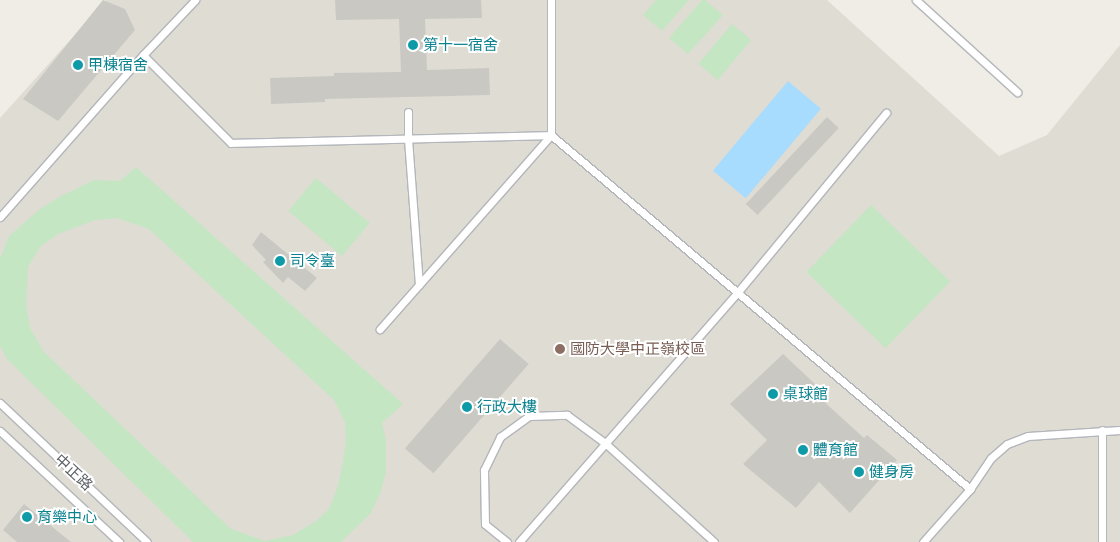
<!DOCTYPE html>
<html>
<head>
<meta charset="utf-8">
<style>
  body { margin:0 }
  #map { position:relative; width:1120px; height:542px; overflow:hidden; background:#efede6; font-family:Ubuntu,"Noto Sans TC",sans-serif }
  div>[style] { position:absolute }
  .education>* { inset:0; background:#dfdcd4 }
  .green>* { inset:0; background:#c4e6c3; transform-origin:0 0 }
  .water>* { inset:0; background:#a7dcfe; transform-origin:0 0 }
  .building>* { inset:0; background:#cac8c3; transform-origin:0 0 }
  .roads { filter:drop-shadow(1px 0 #b3b6ba) drop-shadow(-1px 0 #b3b6ba) drop-shadow(0 1px #b3b6ba) drop-shadow(0 -1px #b3b6ba) }
  .lane>* { height:7px; margin:-3.5px; padding:0 3.5px; transform-origin:3.5px; border-radius:3.5px; background:#fff }
  .dots>* { width:14px; height:14px; translate:-50% -50%; box-sizing:border-box; border:2px solid #fff; border-radius:50% }
  span { translate:-50% -50%; white-space:nowrap; text-align:center; line-height:1.15; -webkit-text-stroke:4px #fff; paint-order:stroke }
  .culture-label { font-size:15px; color:#0d838f }
  .left { translate:0 -50%; text-align:left }
  .education-label { font-size:15px; color:#785e54 }
  .street-label { font-size:15px; color:#5d6166 }
</style>
</head>
<body>
<div id="map">
  <div class="education">
    <i style="clip-path:polygon(106px 0,827px 0,999px 156px,1047px 135px,1120px 45px,1120px 542px,0 542px,0 118px)"></i>
  </div>
  <div class="green">
    <i style="clip-path:polygon(656px 0,689px 0,662px 31px,643px 15px)"></i>
    <i style="clip-path:polygon(702px 0,705px 0,723px 15px,688px 54px,669px 38px)"></i>
    <i style="left:732px;top:24px;width:25px;height:52px;rotate:40deg"></i>
    <i style="clip-path:polygon(evenodd,136px 167px,403px 404px,382px 423px,386px 441px,386px 472px,381px 491px,371px 513px,341px 542px,193px 542px,7px 359px,0 346px,0 259px,9px 236px,40px 209px,59px 197px,94px 180px,120px 181px,136px 167px,117px 218px,149px 229px,334px 400px,345px 422px,346px 441px,343px 463px,338px 486px,329px 509px,316px 521px,293px 535px,265px 541px,231px 529px,44px 352px,30px 328px,26px 304px,28px 267px,40px 247px,58px 234px,95px 220px,117px 218px)"></i>
    <i style="left:316px;top:178px;width:70px;height:43px;rotate:40deg"></i>
    <i style="left:871px;top:205px;width:110px;height:93px;rotate:44deg"></i>
  </div>
  <div class="water">
    <i style="left:788px;top:81px;width:43px;height:117px;rotate:40deg"></i>
  </div>
  <div class="building">
    <i style="clip-path:polygon(103px 0,125px 9px,135px 30px,58px 121px,23px 99px)"></i>
    <i style="clip-path:polygon(335px 0,481px 0,482px 18px,425px 19px,427px 70px,489px 68px,490px 95px,325px 99px,325px 102px,271px 104px,270px 78px,334px 76px,334px 73px,401px 72px,399px 19px,336px 20px)"></i>
    <i style="left:827px;top:117px;width:16px;height:119px;rotate:43deg"></i>
    <i style="clip-path:polygon(261px 232px,317px 278px,305px 291px,288px 277px,283px 283px,263px 262px,266px 260px,252px 245px)"></i>
    <i style="left:500px;top:339px;width:38px;height:145px;rotate:41deg"></i>
    <i style="clip-path:polygon(783px 354px,815px 384px,810px 389px,864px 438px,867px 435px,897px 460px,850px 513px,819px 482px,796px 508px,743px 464px,767px 440px,730px 404px)"></i>
    <i style="clip-path:polygon(24px 504px,71px 542px,17px 542px,3px 530px)"></i>
  </div>
  <div class="roads">
    <div class="lane">
      <i style="left:551px;top:0;width:135px;rotate:90deg"></i>
      <i style="left:551px;top:135px;width:549px;rotate:40.19deg"></i>
      <i style="left:916px;top:0;width:137px;rotate:42.3deg"></i>
      <i style="left:143px;top:55px;width:124px;rotate:45deg"></i>
      <i style="left:231px;top:143px;width:320px;rotate:-1.4deg"></i>
      <i style="left:551px;top:135px;width:259px;rotate:131.4deg"></i>
      <i style="left:408px;top:112px;width:27px;rotate:90deg"></i>
      <i style="left:408px;top:139px;width:146px;rotate:85.7deg"></i>
      <i style="left:0;top:217px;width:216px;rotate:-48.6deg"></i>
      <i style="left:143px;top:55px;width:76px;rotate:-46.6deg"></i>
      <i style="left:0;top:403px;width:202px;rotate:43.4deg"></i>
      <i style="left:0;top:431px;width:163px;rotate:43deg"></i>
      <i style="left:507px;top:542px;width:28px;rotate:-141deg"></i>
      <i style="left:485px;top:524px;width:54px;rotate:-91.1deg"></i>
      <i style="left:484px;top:470px;width:37px;rotate:-64deg"></i>
      <i style="left:500px;top:437px;width:36px;rotate:-36deg"></i>
      <i style="left:529px;top:416px;width:38px;rotate:-2deg"></i>
      <i style="left:567px;top:415px;width:47px;rotate:36.4deg"></i>
      <i style="left:605px;top:443px;width:147px;rotate:42.2deg"></i>
      <i style="left:519px;top:542px;width:331px;rotate:-48.8deg"></i>
      <i style="left:737px;top:293px;width:234px;rotate:-50.4deg"></i>
      <i style="left:923px;top:542px;width:71px;rotate:-48.4deg"></i>
      <i style="left:970px;top:489px;width:37px;rotate:-56deg"></i>
      <i style="left:991px;top:458px;width:21px;rotate:-41deg"></i>
      <i style="left:1007px;top:444px;width:22px;rotate:-21deg"></i>
      <i style="left:1028px;top:436px;width:92px;rotate:-3.7deg"></i>
      <i style="left:1102px;top:542px;width:112px;rotate:-90deg"></i>
    </div>
  </div>
  <div class="dots">
    <i style="left:413px;top:45px;background:#0f9aa8"></i>
    <i style="left:78px;top:65px;background:#0f9aa8"></i>
    <i style="left:280px;top:261px;background:#0f9aa8"></i>
    <i style="left:560px;top:349px;background:#8d6e63"></i>
    <i style="left:773px;top:394px;background:#0f9aa8"></i>
    <i style="left:467px;top:407px;background:#0f9aa8"></i>
    <i style="left:803px;top:450px;background:#0f9aa8"></i>
    <i style="left:859px;top:472px;background:#0f9aa8"></i>
    <i style="left:27px;top:517px;background:#0f9aa8"></i>
  </div>
  <div class="culture-label">
    <span class="left" style="left:423px;top:45px">第十一宿舍</span>
    <span class="left" style="left:88px;top:65px">甲棟宿舍</span>
    <span class="left" style="left:290px;top:261px">司令臺</span>
    <span class="left" style="left:783px;top:394px">桌球館</span>
    <span class="left" style="left:477px;top:407px">行政大樓</span>
    <span class="left" style="left:813px;top:450px">體育館</span>
    <span class="left" style="left:869px;top:472px">健身房</span>
    <span class="left" style="left:37px;top:517px">育樂中心</span>
  </div>
  <div class="education-label">
    <span class="left" style="left:570px;top:349px">國防大學中正嶺校區</span>
  </div>
  <div class="street-label">
    <span style="left:74px;top:472px;rotate:43deg">中正路</span>
  </div>
</div>
</body>
</html>
